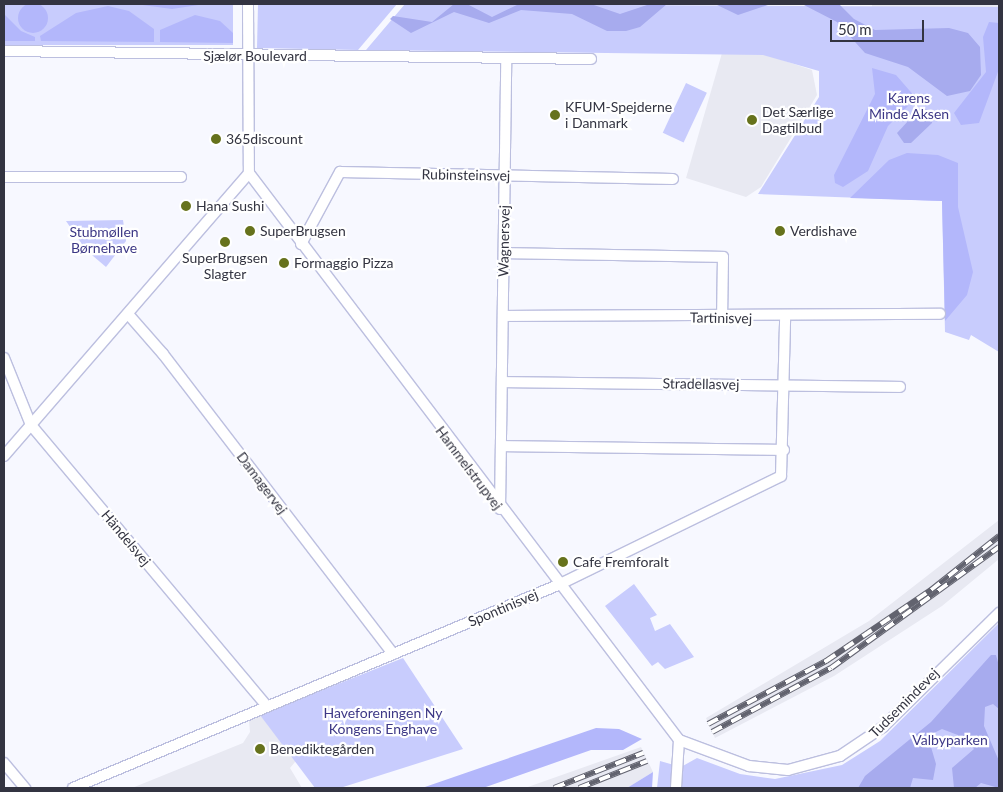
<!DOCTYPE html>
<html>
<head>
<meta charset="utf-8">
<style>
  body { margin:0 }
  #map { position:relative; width:1003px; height:792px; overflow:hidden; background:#f7f8ff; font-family:Lato,sans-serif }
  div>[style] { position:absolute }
  .built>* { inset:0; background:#e8e9f2; transform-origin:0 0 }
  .green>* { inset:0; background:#c8ccfd; transform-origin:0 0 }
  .forest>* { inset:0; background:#b3b7fb }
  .round { border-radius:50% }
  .water>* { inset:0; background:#a7abee }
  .roads { filter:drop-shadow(1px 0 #bcbfdf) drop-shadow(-1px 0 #bcbfdf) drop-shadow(0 1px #bcbfdf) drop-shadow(0 -1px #bcbfdf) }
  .minor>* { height:10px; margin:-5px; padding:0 5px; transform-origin:5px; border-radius:5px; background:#fff }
  .rail>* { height:5.5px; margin-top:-2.75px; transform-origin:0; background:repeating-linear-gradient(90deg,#fff 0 11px,#62636f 0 22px); box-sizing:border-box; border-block:1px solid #62636f }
  .dots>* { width:14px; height:14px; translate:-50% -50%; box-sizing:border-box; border:2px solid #fff; border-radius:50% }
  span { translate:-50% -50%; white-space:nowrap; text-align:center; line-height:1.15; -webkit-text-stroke:4.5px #fff; paint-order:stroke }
  .street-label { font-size:14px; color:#333441 }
  .park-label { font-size:14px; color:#3d3886 }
  .poi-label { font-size:14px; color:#333441 }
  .left { translate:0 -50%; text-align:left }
  .frame { position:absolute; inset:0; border:5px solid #333441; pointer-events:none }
  .scale { position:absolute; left:830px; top:20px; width:94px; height:22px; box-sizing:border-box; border:2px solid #333441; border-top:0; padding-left:6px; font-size:15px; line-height:18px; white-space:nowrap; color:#333441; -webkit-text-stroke:4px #fff; paint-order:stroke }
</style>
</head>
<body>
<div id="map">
  <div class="built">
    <i style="left:872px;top:4px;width:127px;height:3px"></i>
    <i style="clip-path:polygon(722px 53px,767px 55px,812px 70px,817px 95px,761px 187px,746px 197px,686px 178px)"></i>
    <i style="clip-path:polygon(999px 520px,999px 559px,942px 606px,834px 676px,715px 738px,706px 718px,869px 621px)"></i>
    <i style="clip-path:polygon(266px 712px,300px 756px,290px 768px,302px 788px,132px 788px,243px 743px,250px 732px,249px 721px)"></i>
    <i style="clip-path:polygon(641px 747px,653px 772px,627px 788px,525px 788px)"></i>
  </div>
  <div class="green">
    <i style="left:4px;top:4px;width:229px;height:41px"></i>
    <i style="clip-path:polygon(258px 4px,397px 4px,358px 50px,257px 48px)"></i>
    <i style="clip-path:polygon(405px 4px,999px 7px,999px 352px,971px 335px,969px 340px,945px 332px,942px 201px,758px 194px,819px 97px,819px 71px,763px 55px,366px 50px)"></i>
    <i style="left:686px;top:83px;width:23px;height:55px;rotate:25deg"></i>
    <i style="clip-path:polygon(123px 220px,126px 241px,106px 267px,86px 250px,66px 221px)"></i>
    <i style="clip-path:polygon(634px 584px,657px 615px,650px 618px,655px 631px,670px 624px,694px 657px,665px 669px,658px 662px,652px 666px,605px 606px)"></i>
    <i style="clip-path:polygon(999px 623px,999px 788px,657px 788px,660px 761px,681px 767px,697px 758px,740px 774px,775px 779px,842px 765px,880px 741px)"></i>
    <i style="clip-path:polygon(403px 658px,463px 749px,340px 788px,315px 788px,260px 715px)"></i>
  </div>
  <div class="forest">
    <i class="round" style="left:18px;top:3px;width:30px;height:30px"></i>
    <i style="clip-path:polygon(135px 4px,205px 4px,172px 9px)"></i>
    <i style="clip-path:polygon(108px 6px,129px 11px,154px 29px,154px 42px,41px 41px,40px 36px,76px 13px)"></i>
    <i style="clip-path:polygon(4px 14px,21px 31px,35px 37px,35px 41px,4px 41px)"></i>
    <i style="clip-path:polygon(195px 15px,220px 21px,233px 33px,233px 43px,160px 42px,160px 30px)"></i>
    <i style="clip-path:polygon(989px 22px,999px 23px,999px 69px,979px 123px,961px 125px,954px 113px,986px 72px,983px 37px)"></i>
    <i style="clip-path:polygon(872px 68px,896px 75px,916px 98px,888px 126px,868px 171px,843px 187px,835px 183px,834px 175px,875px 94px)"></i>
    <i style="clip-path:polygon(907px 153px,938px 155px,958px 163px,958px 207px,973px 272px,967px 295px,945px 321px,942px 201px,850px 198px,889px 160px)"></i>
    <i style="clip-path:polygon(596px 728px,619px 729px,642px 739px,623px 750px,591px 750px,483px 788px,422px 788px)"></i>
    <i style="clip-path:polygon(653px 772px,652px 788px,627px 788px)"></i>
  </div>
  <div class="water">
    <i style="clip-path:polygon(454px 4px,467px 4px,492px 17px,519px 4px,591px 4px,620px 14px,650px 4px,667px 4px,640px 27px,626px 31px,607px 31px,572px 14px,521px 10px,489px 23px,454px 12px,411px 33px,390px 19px,393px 16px,432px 22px)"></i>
    <i style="clip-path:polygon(715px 4px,771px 4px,738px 15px)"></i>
    <i style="clip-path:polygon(802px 4px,839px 4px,854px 19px,875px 30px,949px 28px,968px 33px,980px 47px,981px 75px,970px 91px,947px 96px,908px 67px,865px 53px,837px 22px)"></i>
    <i style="clip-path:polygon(921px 107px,934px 112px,932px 123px,911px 143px,904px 143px,897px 133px)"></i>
    <i style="clip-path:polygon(991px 655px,996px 655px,999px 666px,999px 709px,993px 704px,985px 707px,984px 726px,999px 761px,999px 788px,981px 783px,975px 788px,954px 788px,952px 768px,974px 749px,963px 737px,942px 729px,934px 733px,931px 747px,936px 764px,933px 780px,913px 778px,910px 788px,858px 788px,865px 776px,931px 722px)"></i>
  </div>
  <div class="roads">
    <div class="minor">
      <i style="left:248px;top:4px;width:169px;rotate:89.7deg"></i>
      <i style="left:249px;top:173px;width:712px;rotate:52.82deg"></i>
      <i style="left:679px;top:740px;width:48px;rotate:93.6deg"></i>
      <i style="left:4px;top:51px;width:587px;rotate:0.78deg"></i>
      <i style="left:4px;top:177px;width:177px"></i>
      <i style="left:301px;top:244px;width:82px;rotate:-61.6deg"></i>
      <i style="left:340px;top:172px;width:333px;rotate:1.2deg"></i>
      <i style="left:504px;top:253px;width:219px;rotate:1deg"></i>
      <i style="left:723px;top:257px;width:61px;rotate:90.9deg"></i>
      <i style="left:128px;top:314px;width:53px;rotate:48.8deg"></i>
      <i style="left:163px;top:354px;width:378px;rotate:52.5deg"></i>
      <i style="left:503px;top:316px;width:437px;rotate:-0.3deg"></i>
      <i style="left:4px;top:358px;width:72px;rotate:68.1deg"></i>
      <i style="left:31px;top:425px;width:367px;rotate:50deg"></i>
      <i style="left:502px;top:382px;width:398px;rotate:0.7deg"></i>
      <i style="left:501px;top:446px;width:283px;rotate:0.8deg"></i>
      <i style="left:4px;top:456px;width:374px;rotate:-49.1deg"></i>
      <i style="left:500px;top:509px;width:451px;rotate:-89.2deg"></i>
      <i style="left:679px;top:740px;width:75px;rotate:20.4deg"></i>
      <i style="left:749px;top:766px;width:39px;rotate:6deg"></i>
      <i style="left:788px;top:770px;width:54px;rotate:-15.1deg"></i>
      <i style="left:840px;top:756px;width:52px;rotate:-34deg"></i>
      <i style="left:883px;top:727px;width:163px;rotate:-44.5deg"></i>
      <i style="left:4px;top:763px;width:33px;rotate:50deg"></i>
      <i style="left:73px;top:788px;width:526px;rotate:-22.71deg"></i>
      <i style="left:558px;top:585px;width:248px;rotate:-26deg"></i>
      <i style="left:781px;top:476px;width:158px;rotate:-88.5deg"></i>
    </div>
  </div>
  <div class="rail">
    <i style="left:708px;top:724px;width:134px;rotate:-28.1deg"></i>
    <i style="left:826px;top:661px;width:127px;rotate:-34.1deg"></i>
    <i style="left:931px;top:590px;width:87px;rotate:-38.5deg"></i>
    <i style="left:712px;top:732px;width:135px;rotate:-28.3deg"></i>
    <i style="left:831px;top:668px;width:207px;rotate:-35.8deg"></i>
    <i style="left:554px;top:788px;width:96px;rotate:-21.5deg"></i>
    <i style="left:579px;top:788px;width:73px;rotate:-21.7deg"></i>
  </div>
  <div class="dots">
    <i style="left:555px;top:115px;background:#66721c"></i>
    <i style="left:752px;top:120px;background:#66721c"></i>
    <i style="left:216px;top:139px;background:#66721c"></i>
    <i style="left:186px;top:206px;background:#66721c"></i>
    <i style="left:250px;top:231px;background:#66721c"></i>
    <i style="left:780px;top:231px;background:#66721c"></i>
    <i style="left:225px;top:242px;background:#66721c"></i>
    <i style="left:284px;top:263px;background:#66721c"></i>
    <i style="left:563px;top:562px;background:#66721c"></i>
    <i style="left:260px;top:749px;background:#66721c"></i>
  </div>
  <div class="street-label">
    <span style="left:255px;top:56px">Sjælør Boulevard</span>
    <span style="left:466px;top:175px;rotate:1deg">Rubinsteinsvej</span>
    <span style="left:504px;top:241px;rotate:-89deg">Wagnersvej</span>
    <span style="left:721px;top:318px;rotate:1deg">Tartinisvej</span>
    <span style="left:701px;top:384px;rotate:1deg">Stradellasvej</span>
    <span style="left:469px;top:468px;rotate:53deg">Hammelstrupvej</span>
    <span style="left:262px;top:483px;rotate:53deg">Damagervej</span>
    <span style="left:126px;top:538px;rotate:50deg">Händelsvej</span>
    <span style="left:503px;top:608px;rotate:-23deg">Spontinisvej</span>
    <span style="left:904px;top:703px;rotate:-45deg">Tudsemindevej</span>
  </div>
  <div class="park-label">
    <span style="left:909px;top:106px">Karens<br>Minde Aksen</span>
    <span style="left:104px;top:240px">Stubmøllen<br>Børnehave</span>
    <span style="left:383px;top:721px">Haveforeningen Ny<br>Kongens Enghave</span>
    <span style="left:950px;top:740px">Valbyparken</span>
  </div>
  <div class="poi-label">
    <span class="left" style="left:565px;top:115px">KFUM-Spejderne<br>i Danmark</span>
    <span class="left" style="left:762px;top:120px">Det Særlige<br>Dagtilbud</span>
    <span class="left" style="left:226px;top:139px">365discount</span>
    <span class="left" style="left:196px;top:206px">Hana Sushi</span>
    <span class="left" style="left:260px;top:231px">SuperBrugsen</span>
    <span class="left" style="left:790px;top:231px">Verdishave</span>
    <span style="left:225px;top:266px">SuperBrugsen<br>Slagter</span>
    <span class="left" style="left:294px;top:263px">Formaggio Pizza</span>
    <span class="left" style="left:573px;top:562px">Cafe Fremforalt</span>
    <span class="left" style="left:270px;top:749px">Benediktegården</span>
  </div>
  <div class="frame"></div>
  <div class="scale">50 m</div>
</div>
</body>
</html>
